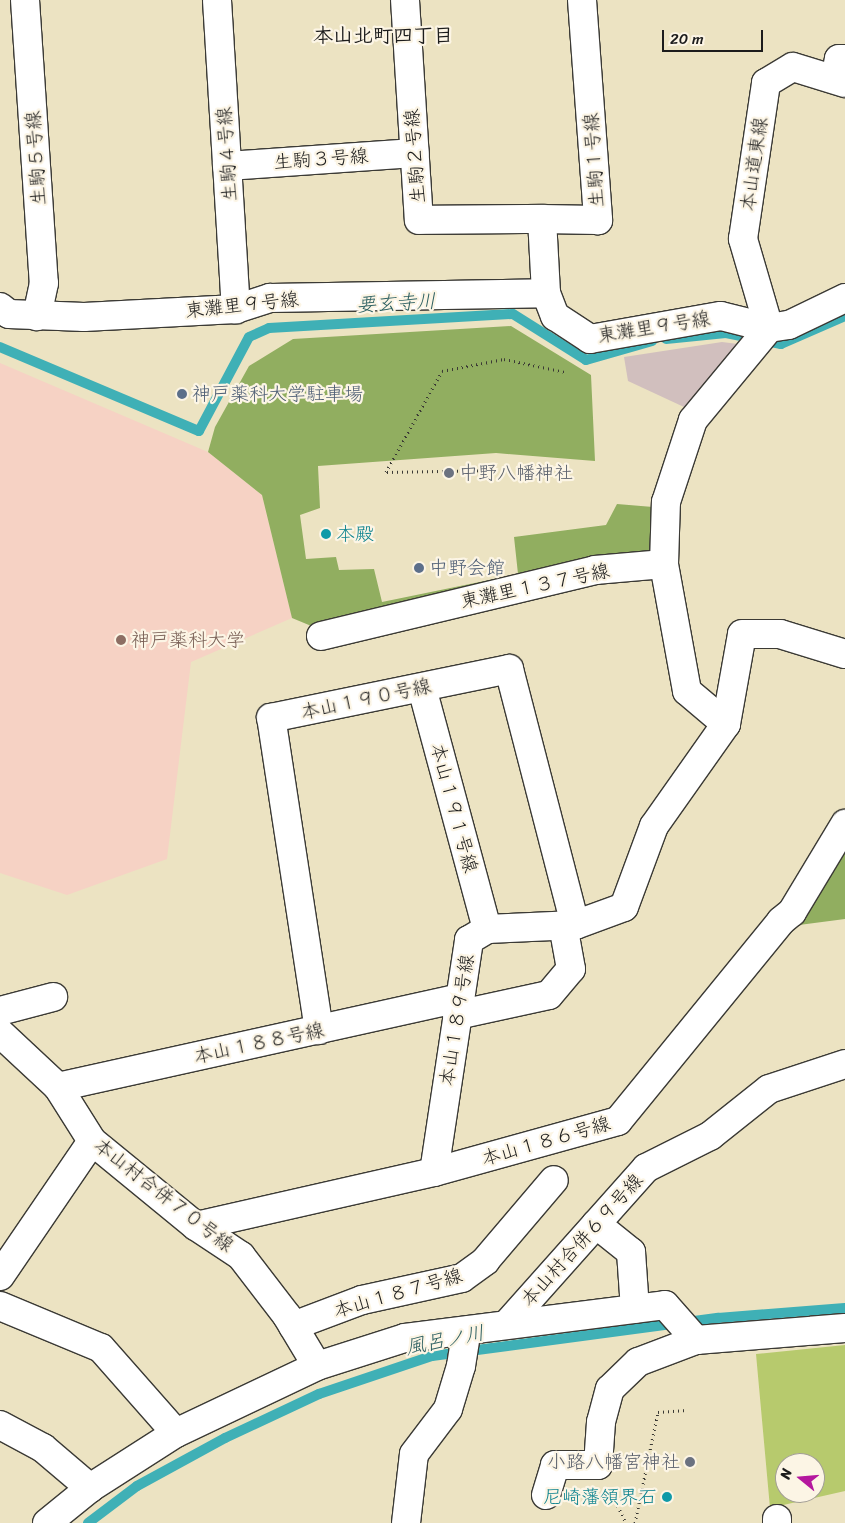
<!DOCTYPE html>
<html>
<head>
<meta charset="utf-8">
<style>
  body { margin:0 }
  #map { position:relative; width:845px; height:1523px; overflow:hidden; background:#ece3c2; font-family:Sriracha,"Klee One",sans-serif }
  div>[style] { position:absolute }
  .built>* { inset:0; background:#f6d2c4 }
  .industrial>* { inset:0; background:#d1bfbe }
  .green>* { inset:0; background:#b7ca6d }
  .forest>* { inset:0; background:#91ae60 }
  .stream>* { height:10px; margin:-5px; padding:0 5px; transform-origin:5px; border-radius:5px; background:#3fb0b6 }
  .path>* { height:3px; margin-top:-1.5px; transform-origin:0; background:repeating-linear-gradient(90deg,#3b3a35 0 1px,transparent 0 5px) }
  .roads { filter:drop-shadow(1px 0 #3b3a35) drop-shadow(-1px 0 #3b3a35) drop-shadow(0 1px #3b3a35) drop-shadow(0 -1px #3b3a35) }
  .minor>* { height:28px; margin:-14px; padding:0 14px; transform-origin:14px; border-radius:14px; background:#fff }
  .dots>* { width:14px; height:14px; translate:-50% -50%; box-sizing:border-box; border:2px solid #fcf5e5; border-radius:50% }
  span { translate:-50% -50%; white-space:nowrap; text-align:center; line-height:1.15; -webkit-text-stroke:4.5px #fcf5e5; paint-order:stroke }
  .street-label { font-size:19px; color:#1c1c1c }
  .service-label { font-size:19px; color:#4e5e75 }
  .left { translate:0 -50%; text-align:left }
  .worship-label { font-size:19px; color:#5b616d }
  .right { translate:-100% -50%; text-align:right }
  .culture-label { font-size:19px; color:#0d838f }
  .education-label { font-size:19px; color:#785e54 }
  .neighbourhood-label { font-size:20px; color:#1c1c1c; font-weight:700 }
  .water-label { font-size:20px; color:#2c5f61; font-style:italic }
  .north { position:absolute; left:775px; top:1453px; width:50px; height:50px; box-sizing:border-box; background:#fcf5e5; border:1px solid #a29e95; border-radius:50%; rotate:287deg; font-size:14px; font-weight:700; line-height:20px; text-align:center; color:#1c1c1c }
  .north::after { content:''; display:block; margin:auto; width:18px; height:22px; background:#b5179e; clip-path:polygon(50% 0,100% 100%,50% 72%,0 100%) }
  .scale { position:absolute; left:662px; top:30px; width:101px; height:22px; box-sizing:border-box; border:2px solid #1c1c1c; border-top:0; padding-left:6px; font-size:15px; line-height:18px; white-space:nowrap; color:#1c1c1c; -webkit-text-stroke:4px #fcf5e5; paint-order:stroke }
</style>
</head>
<body>
<div id="map">
  <div class="built">
    <i style="clip-path:polygon(0 363px,208px 452px,262px 495px,292px 618px,191px 662px,167px 859px,67px 895px,0 873px)"></i>
  </div>
  <div class="industrial">
    <i style="clip-path:polygon(722px 342px,746px 345px,684px 407px,628px 381px,624px 357px)"></i>
  </div>
  <div class="green">
    <i style="clip-path:polygon(evenodd,845px 1345px,845px 1491px,770px 1508px,756px 1354px,845px 1345px,785px 1463px,815px 1463px,815px 1493px,785px 1493px,785px 1463px)"></i>
  </div>
  <div class="forest">
    <i style="clip-path:polygon(511px 326px,591px 375px,595px 461px,496px 453px,318px 466px,320px 508px,300px 515px,306px 559px,336px 557px,339px 570px,374px 569px,382px 602px,518px 574px,514px 537px,606px 525px,617px 504px,653px 507px,653px 558px,321px 630px,292px 618px,262px 495px,208px 452px,215px 427px,249px 366px,293px 339px)"></i>
    <i style="clip-path:polygon(845px 849px,845px 919px,799px 925px)"></i>
  </div>
  <div class="stream">
    <i style="left:666px;top:339px;width:60px;rotate:-5.7deg"></i>
    <i style="left:726px;top:333px;width:56px;rotate:11.3deg"></i>
    <i style="left:781px;top:344px;width:70px;rotate:-23.6deg"></i>
    <i style="left:0;top:347px;width:216px;rotate:22.9deg"></i>
    <i style="left:199px;top:431px;width:106px;rotate:-62deg"></i>
    <i style="left:249px;top:337px;width:22px;rotate:-24deg"></i>
    <i style="left:269px;top:328px;width:244px;rotate:-3.3deg"></i>
    <i style="left:513px;top:314px;width:86px;rotate:32.2deg"></i>
    <i style="left:586px;top:360px;width:69px;rotate:-16.1deg"></i>
    <i style="left:88px;top:1523px;width:61px;rotate:-37.1deg"></i>
    <i style="left:137px;top:1486px;width:100px;rotate:-28.6deg"></i>
    <i style="left:225px;top:1438px;width:104px;rotate:-25.1deg"></i>
    <i style="left:319px;top:1394px;width:119px;rotate:-18.6deg"></i>
    <i style="left:432px;top:1356px;width:289px;rotate:-7.6deg"></i>
    <i style="left:718px;top:1318px;width:127px;rotate:-4.5deg"></i>
  </div>
  <div class="path">
    <i style="left:498px;top:470px;width:112px;rotate:179deg"></i>
    <i style="left:386px;top:472px;width:115px;rotate:-61deg"></i>
    <i style="left:442px;top:371px;width:63px;rotate:-11deg"></i>
    <i style="left:504px;top:359px;width:62px;rotate:12deg"></i>
    <i style="left:611px;top:1492px;width:34px;rotate:64deg"></i>
    <i style="left:635px;top:1523px;width:113px;rotate:-78.3deg"></i>
    <i style="left:658px;top:1412px;width:29px;rotate:-4deg"></i>
  </div>
  <div class="roads">
    <div class="minor">
      <i style="left:25px;top:0;width:284px;rotate:86.2deg"></i>
      <i style="left:44px;top:283px;width:34px;rotate:102deg"></i>
      <i style="left:217px;top:0;width:310px;rotate:86.5deg"></i>
      <i style="left:405px;top:0;width:220px;rotate:86.4deg"></i>
      <i style="left:419px;top:220px;width:123px;rotate:-0.5deg"></i>
      <i style="left:582px;top:0;width:221px;rotate:85.8deg"></i>
      <i style="left:598px;top:220px;width:56px;rotate:-179deg"></i>
      <i style="left:542px;top:219px;width:74px;rotate:86.9deg"></i>
      <i style="left:546px;top:293px;width:25px;rotate:69deg"></i>
      <i style="left:555px;top:316px;width:42px;rotate:33.3deg"></i>
      <i style="left:590px;top:339px;width:133px;rotate:-10deg"></i>
      <i style="left:721px;top:316px;width:49px;rotate:14deg"></i>
      <i style="left:769px;top:328px;width:20px;rotate:-9deg"></i>
      <i style="left:789px;top:325px;width:62px;rotate:-25.7deg"></i>
      <i style="left:835px;top:79px;width:20px;rotate:-79deg"></i>
      <i style="left:839px;top:59px;width:6px"></i>
      <i style="left:227px;top:166px;width:188px;rotate:-4deg"></i>
      <i style="left:0;top:307px;width:11px;rotate:38deg"></i>
      <i style="left:9px;top:314px;width:75px;rotate:2.3deg"></i>
      <i style="left:84px;top:317px;width:152px;rotate:-3deg"></i>
      <i style="left:236px;top:309px;width:36px;rotate:-18deg"></i>
      <i style="left:270px;top:298px;width:276px;rotate:-1deg"></i>
      <i style="left:321px;top:636px;width:282px;rotate:-13.5deg"></i>
      <i style="left:595px;top:570px;width:69px;rotate:-5deg"></i>
      <i style="left:664px;top:564px;width:62px;rotate:-88.2deg"></i>
      <i style="left:666px;top:502px;width:86px;rotate:-71.8deg"></i>
      <i style="left:693px;top:420px;width:119px;rotate:-50.4deg"></i>
      <i style="left:769px;top:328px;width:93px;rotate:-106.3deg"></i>
      <i style="left:743px;top:239px;width:158px;rotate:-81.6deg"></i>
      <i style="left:766px;top:83px;width:31px;rotate:-31deg"></i>
      <i style="left:793px;top:67px;width:54px;rotate:17.1deg"></i>
      <i style="left:422px;top:688px;width:250px;rotate:74.9deg"></i>
      <i style="left:726px;top:724px;width:91px;rotate:-79.9deg"></i>
      <i style="left:742px;top:634px;width:38px"></i>
      <i style="left:780px;top:634px;width:68px;rotate:17.1deg"></i>
      <i style="left:0;top:1011px;width:55px;rotate:-14.8deg"></i>
      <i style="left:457px;top:1015px;width:94px;rotate:-12.3deg"></i>
      <i style="left:549px;top:995px;width:34px;rotate:-50deg"></i>
      <i style="left:571px;top:969px;width:45px;rotate:-100.3deg"></i>
      <i style="left:319px;top:1030px;width:316px;rotate:-98.7deg"></i>
      <i style="left:271px;top:718px;width:243px;rotate:-11.6deg"></i>
      <i style="left:509px;top:669px;width:264px;rotate:75.5deg"></i>
      <i style="left:0;top:1033px;width:79px;rotate:43deg"></i>
      <i style="left:58px;top:1087px;width:64px;rotate:57.8deg"></i>
      <i style="left:92px;top:1141px;width:134px;rotate:39.3deg"></i>
      <i style="left:196px;top:1226px;width:54px;rotate:33.7deg"></i>
      <i style="left:241px;top:1256px;width:76px;rotate:52.5deg"></i>
      <i style="left:287px;top:1316px;width:58px;rotate:59deg"></i>
      <i style="left:58px;top:1087px;width:412px;rotate:-12.5deg"></i>
      <i style="left:434px;top:1172px;width:235px;rotate:-81.4deg"></i>
      <i style="left:469px;top:940px;width:21px;rotate:-31deg"></i>
      <i style="left:487px;top:929px;width:88px;rotate:-2.6deg"></i>
      <i style="left:575px;top:925px;width:52px;rotate:-20.2deg"></i>
      <i style="left:624px;top:907px;width:86px;rotate:-69.7deg"></i>
      <i style="left:654px;top:826px;width:125px;rotate:-54.8deg"></i>
      <i style="left:726px;top:724px;width:51px;rotate:-139.8deg"></i>
      <i style="left:687px;top:691px;width:129px;rotate:-100.3deg"></i>
      <i style="left:596px;top:1224px;width:45px;rotate:38.7deg"></i>
      <i style="left:631px;top:1252px;width:57px;rotate:86deg"></i>
      <i style="left:196px;top:1226px;width:244px;rotate:-12.8deg"></i>
      <i style="left:434px;top:1172px;width:191px;rotate:-15.5deg"></i>
      <i style="left:618px;top:1121px;width:258px;rotate:-50.8deg"></i>
      <i style="left:781px;top:921px;width:14px;rotate:-39deg"></i>
      <i style="left:792px;top:912px;width:103px;rotate:-58.9deg"></i>
      <i style="left:0;top:1276px;width:163px;rotate:-55.7deg"></i>
      <i style="left:0;top:1306px;width:109px;rotate:22.6deg"></i>
      <i style="left:101px;top:1348px;width:113px;rotate:48.6deg"></i>
      <i style="left:507px;top:1324px;width:209px;rotate:-48.3deg"></i>
      <i style="left:646px;top:1168px;width:72px;rotate:-26.6deg"></i>
      <i style="left:710px;top:1136px;width:75px;rotate:-38.5deg"></i>
      <i style="left:769px;top:1089px;width:80px;rotate:-18.2deg"></i>
      <i style="left:293px;top:1326px;width:74px;rotate:-20.6deg"></i>
      <i style="left:362px;top:1300px;width:102px;rotate:-12.4deg"></i>
      <i style="left:462px;top:1278px;width:29px;rotate:-36deg"></i>
      <i style="left:485px;top:1261px;width:106px;rotate:-49.6deg"></i>
      <i style="left:0;top:1425px;width:49px;rotate:28.1deg"></i>
      <i style="left:43px;top:1448px;width:62px;rotate:40.4deg"></i>
      <i style="left:546px;top:1495px;width:31px;rotate:-73deg"></i>
      <i style="left:555px;top:1465px;width:43px"></i>
      <i style="left:598px;top:1465px;width:43px;rotate:-86deg"></i>
      <i style="left:601px;top:1422px;width:34px;rotate:-75deg"></i>
      <i style="left:610px;top:1389px;width:39px;rotate:-44deg"></i>
      <i style="left:638px;top:1362px;width:62px;rotate:-20.8deg"></i>
      <i style="left:777px;top:1519px;width:4px;rotate:90deg"></i>
      <i style="left:47px;top:1523px;width:55px;rotate:-39.1deg"></i>
      <i style="left:90px;top:1488px;width:102px;rotate:-32.6deg"></i>
      <i style="left:176px;top:1433px;width:156px;rotate:-25.4deg"></i>
      <i style="left:317px;top:1366px;width:92px;rotate:-17.7deg"></i>
      <i style="left:405px;top:1338px;width:262px;rotate:-7.2deg"></i>
      <i style="left:665px;top:1305px;width:47px;rotate:48.5deg"></i>
      <i style="left:696px;top:1340px;width:149px;rotate:-4.6deg"></i>
      <i style="left:406px;top:1523px;width:69px;rotate:-83.4deg"></i>
      <i style="left:414px;top:1454px;width:56px;rotate:-52.9deg"></i>
      <i style="left:448px;top:1409px;width:45px;rotate:-73.2deg"></i>
      <i style="left:461px;top:1366px;width:36px;rotate:-81deg"></i>
    </div>
  </div>
  <div class="dots">
    <i style="left:182px;top:394px;background:#5c6f8a"></i>
    <i style="left:449px;top:473px;background:#6b7280"></i>
    <i style="left:326px;top:534px;background:#0f9aa8"></i>
    <i style="left:419px;top:568px;background:#5c6f8a"></i>
    <i style="left:121px;top:640px;background:#8d6e63"></i>
    <i style="left:690px;top:1462px;background:#6b7280"></i>
    <i style="left:667px;top:1497px;background:#0f9aa8"></i>
  </div>
  <div class="street-label">
    <span style="left:227px;top:154px;rotate:-94deg">生駒４号線</span>
    <span style="left:415px;top:156px;rotate:-94deg">生駒２号線</span>
    <span style="left:36px;top:158px;rotate:-94deg">生駒５号線</span>
    <span style="left:321px;top:159px;rotate:-4deg">生駒３号線</span>
    <span style="left:594px;top:160px;rotate:-94deg">生駒１号線</span>
    <span style="left:754px;top:164px;rotate:-82deg">本山道東線</span>
    <span style="left:242px;top:305px;rotate:-6deg">東灘里９号線</span>
    <span style="left:654px;top:327px;rotate:-9deg">東灘里９号線</span>
    <span style="left:535px;top:586px;rotate:-12deg">東灘里１３７号線</span>
    <span style="left:366px;top:699px;rotate:-12deg">本山１９０号線</span>
    <span style="left:454px;top:808px;rotate:75deg">本山１９１号線</span>
    <span style="left:457px;top:1020px;rotate:-81deg">本山１８９号線</span>
    <span style="left:259px;top:1043px;rotate:-12deg">本山１８８号線</span>
    <span style="left:546px;top:1141px;rotate:-16deg">本山１８６号線</span>
    <span style="left:164px;top:1195px;rotate:38deg">本山村合併７０号線</span>
    <span style="left:582px;top:1240px;rotate:-48deg">本山村合併６９号線</span>
    <span style="left:398px;top:1293px;rotate:-16deg">本山１８７号線</span>
  </div>
  <div class="service-label">
    <span class="left" style="left:192px;top:394px">神戸薬科大学駐車場</span>
    <span class="left" style="left:429px;top:568px">中野会館</span>
  </div>
  <div class="worship-label">
    <span class="left" style="left:459px;top:473px">中野八幡神社</span>
    <span class="right" style="left:680px;top:1462px">小路八幡宮神社</span>
  </div>
  <div class="culture-label">
    <span class="left" style="left:336px;top:534px">本殿</span>
    <span class="right" style="left:657px;top:1497px">尼崎藩領界石</span>
  </div>
  <div class="education-label">
    <span class="left" style="left:131px;top:640px">神戸薬科大学</span>
  </div>
  <div class="neighbourhood-label">
    <span style="left:383px;top:35px">本山北町四丁目</span>
  </div>
  <div class="water-label">
    <span style="left:396px;top:303px;rotate:-3deg">要玄寺川</span>
    <span style="left:445px;top:1340px;rotate:-11deg">風呂ノ川</span>
  </div>
  <div class="north">N</div>
  <div class="scale">20 m</div>
</div>
</body>
</html>
